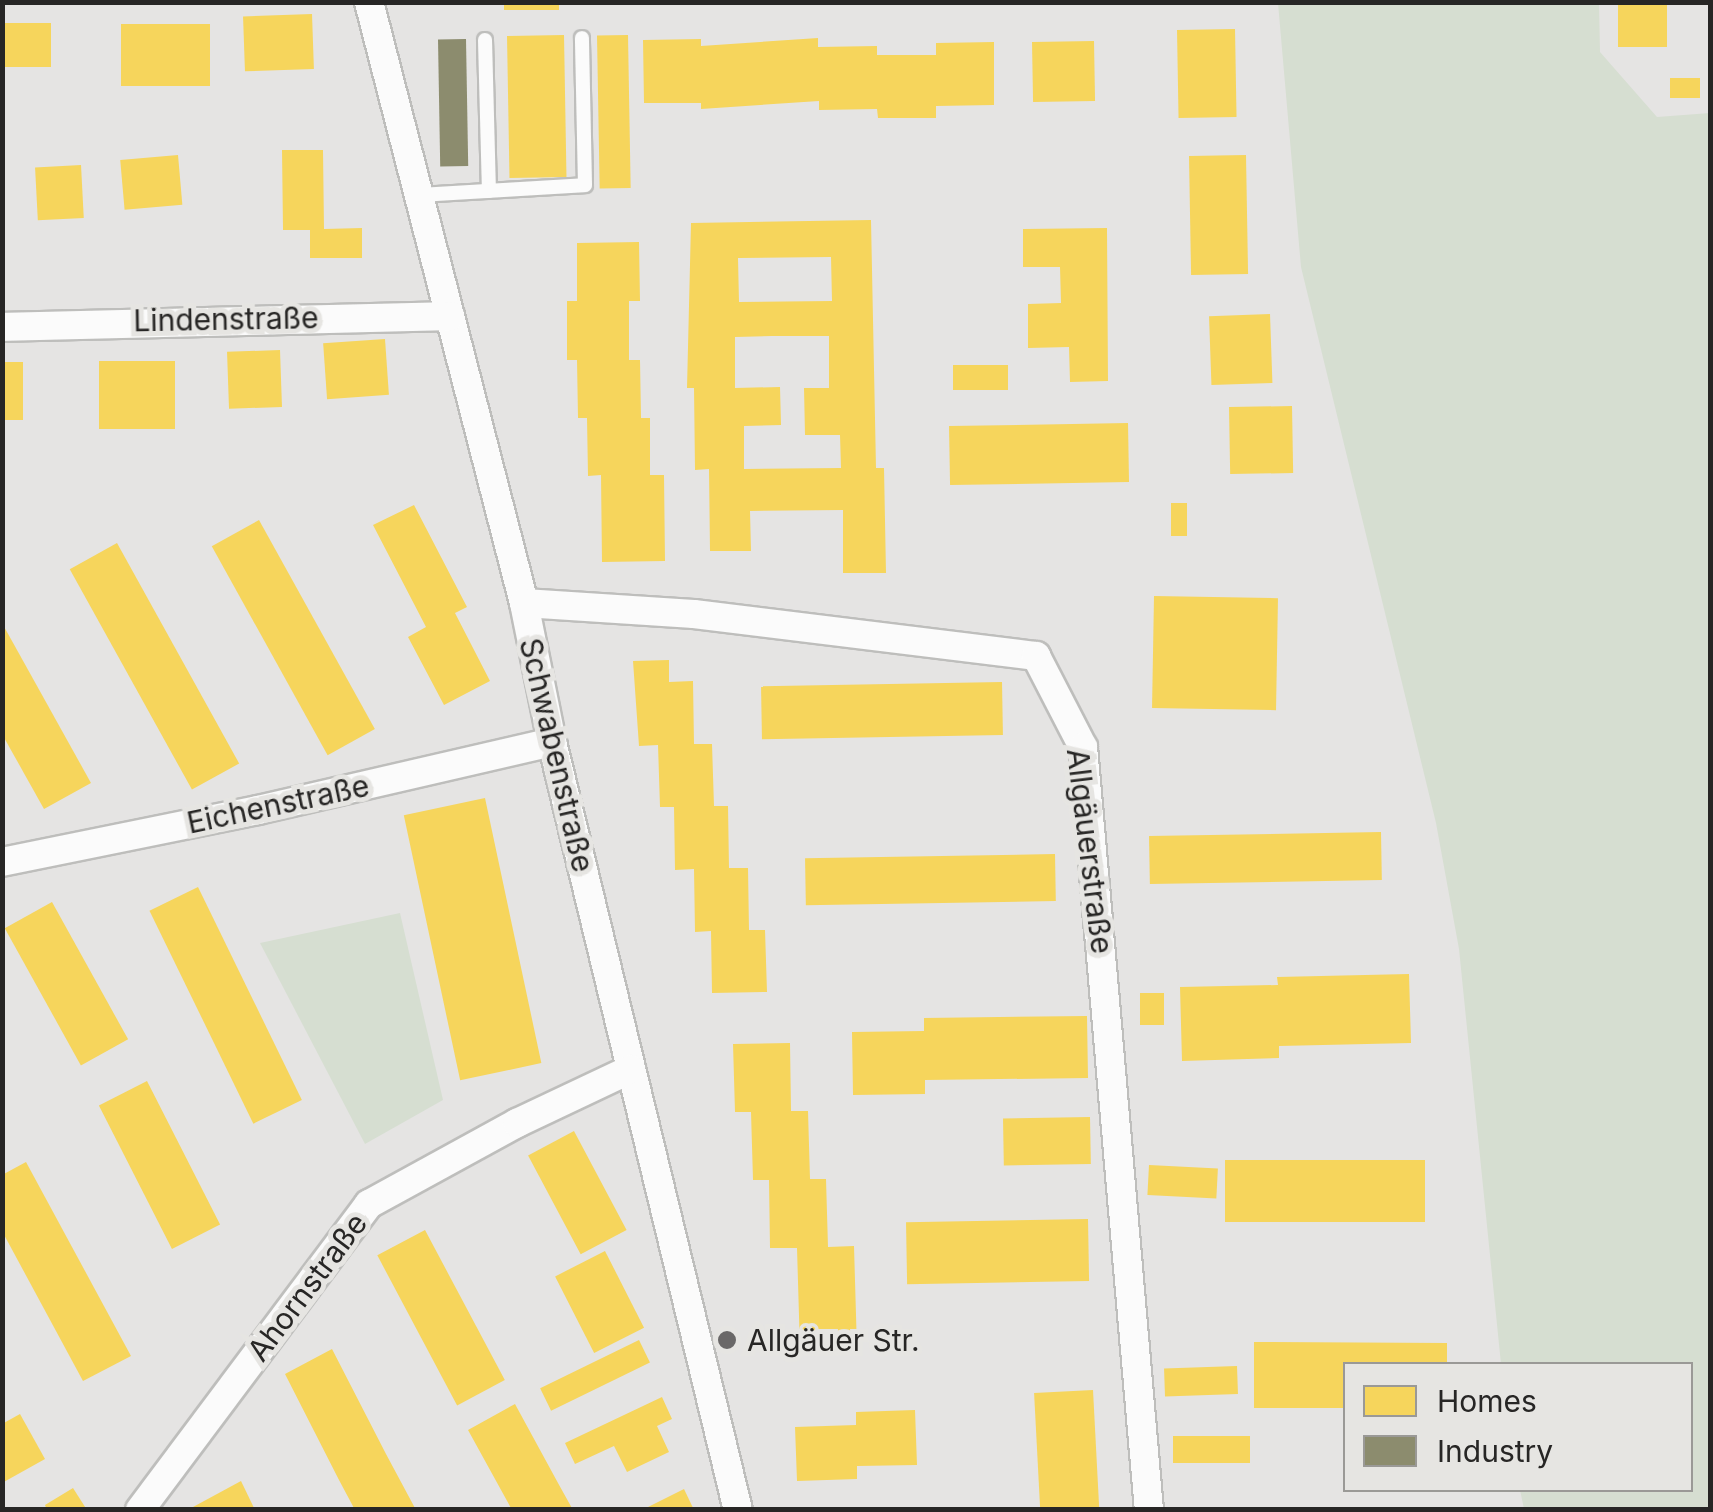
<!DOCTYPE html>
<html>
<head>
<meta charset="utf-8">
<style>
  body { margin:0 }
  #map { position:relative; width:1713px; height:1512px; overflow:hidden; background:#e5e4e3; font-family:Inter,sans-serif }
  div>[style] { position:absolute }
  .green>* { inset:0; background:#d6ded1 }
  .homes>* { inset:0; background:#f6d55c; transform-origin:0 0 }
  .industry>* { inset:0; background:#8c8c6e; transform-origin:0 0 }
  .roads { filter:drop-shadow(2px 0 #bebebc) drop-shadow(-2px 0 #bebebc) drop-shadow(0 2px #bebebc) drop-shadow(0 -2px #bebebc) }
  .lane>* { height:14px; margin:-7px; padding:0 7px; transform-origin:7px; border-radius:7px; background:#fbfbfb }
  .street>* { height:28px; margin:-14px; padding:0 14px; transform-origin:14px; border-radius:14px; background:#fbfbfb }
  .dots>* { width:28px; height:28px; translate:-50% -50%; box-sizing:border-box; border:5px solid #e6e5e2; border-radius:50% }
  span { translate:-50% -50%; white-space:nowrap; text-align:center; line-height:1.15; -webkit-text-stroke:10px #e6e5e2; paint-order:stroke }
  .street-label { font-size:30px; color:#272625 }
  .poi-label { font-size:30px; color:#272625 }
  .left { translate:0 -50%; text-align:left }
  .frame { position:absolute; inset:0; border:5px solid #272625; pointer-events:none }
  .legend { position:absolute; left:1343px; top:1362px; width:350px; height:130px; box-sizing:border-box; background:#e6e5e2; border:2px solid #9a9996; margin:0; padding:12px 18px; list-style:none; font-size:30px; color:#272625 }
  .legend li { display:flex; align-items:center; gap:20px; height:50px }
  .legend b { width:50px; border:2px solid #9a9996 }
</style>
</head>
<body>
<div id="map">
  <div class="green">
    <i style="clip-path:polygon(1278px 3px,1599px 3px,1600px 52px,1657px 117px,1710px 113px,1710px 1509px,1524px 1509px,1520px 1490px,1690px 1490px,1690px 1364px,1501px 1364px,1459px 949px,1436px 823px,1301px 267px)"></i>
    <i style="clip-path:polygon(400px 913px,443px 1100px,365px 1144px,260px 943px)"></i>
  </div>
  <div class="homes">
    <i style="left:504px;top:2px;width:55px;height:8px"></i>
    <i style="left:1618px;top:2px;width:49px;height:45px"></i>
    <i style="left:312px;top:14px;width:55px;height:69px;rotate:88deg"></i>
    <i style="left:2px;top:23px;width:49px;height:44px"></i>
    <i style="left:121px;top:24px;width:89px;height:62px"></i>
    <i style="left:1235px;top:29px;width:88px;height:58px;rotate:89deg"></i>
    <i style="left:564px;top:35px;width:142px;height:57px;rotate:89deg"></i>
    <i style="left:628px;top:35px;width:153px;height:31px;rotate:89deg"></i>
    <i style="clip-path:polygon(818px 38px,818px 47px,877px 46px,877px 55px,936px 55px,936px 43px,994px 42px,994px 105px,936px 106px,936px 118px,878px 118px,877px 109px,819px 110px,819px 101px,701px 109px,701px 103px,644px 103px,643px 40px,701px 39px,701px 46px)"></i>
    <i style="left:1094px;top:41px;width:60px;height:62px;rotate:89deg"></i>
    <i style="left:1700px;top:78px;width:20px;height:30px;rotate:90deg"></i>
    <i style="clip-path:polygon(282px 150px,323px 150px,324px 229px,362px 228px,362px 258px,310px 258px,310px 230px,283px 230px)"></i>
    <i style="left:178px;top:155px;width:50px;height:58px;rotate:85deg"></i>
    <i style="left:1246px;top:155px;width:119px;height:57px;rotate:89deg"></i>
    <i style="left:81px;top:165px;width:53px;height:46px;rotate:87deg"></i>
    <i style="clip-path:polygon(evenodd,871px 220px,876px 468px,884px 468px,886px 573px,843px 573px,843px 510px,750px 511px,751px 551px,710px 551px,709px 469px,695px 470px,694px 388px,687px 388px,691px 223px,871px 220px,831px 257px,832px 301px,739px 302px,738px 258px,831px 257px,871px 220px,772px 336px,829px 336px,829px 388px,804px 388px,805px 435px,840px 435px,841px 468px,744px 469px,744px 426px,781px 425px,780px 387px,735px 388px,735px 337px,772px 336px)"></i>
    <i style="clip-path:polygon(1107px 228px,1108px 381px,1070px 382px,1069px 347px,1028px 348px,1028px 304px,1061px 303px,1060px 267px,1023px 267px,1023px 229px)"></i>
    <i style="clip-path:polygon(639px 242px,640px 301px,629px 301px,629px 360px,640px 360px,641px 418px,650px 418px,650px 475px,664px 475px,665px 561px,602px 562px,601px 475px,588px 476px,587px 418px,578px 418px,577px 360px,567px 360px,567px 301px,577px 301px,577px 243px)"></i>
    <i style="left:1270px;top:314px;width:69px;height:61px;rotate:88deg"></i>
    <i style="left:385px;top:339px;width:56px;height:62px;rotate:86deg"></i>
    <i style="left:280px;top:350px;width:57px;height:53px;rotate:88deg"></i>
    <i style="left:99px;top:361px;width:76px;height:68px"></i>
    <i style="left:2px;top:362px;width:21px;height:58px"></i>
    <i style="left:953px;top:365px;width:55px;height:25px"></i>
    <i style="left:1292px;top:406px;width:67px;height:63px;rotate:89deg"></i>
    <i style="left:1128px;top:423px;width:59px;height:179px;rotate:89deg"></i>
    <i style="left:1171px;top:503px;width:16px;height:33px"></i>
    <i style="clip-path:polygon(414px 505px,467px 607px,455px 613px,490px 681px,444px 705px,408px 637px,426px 627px,373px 525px)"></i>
    <i style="left:259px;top:520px;width:239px;height:54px;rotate:61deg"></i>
    <i style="left:117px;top:543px;width:252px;height:54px;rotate:61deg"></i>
    <i style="left:1154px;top:596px;width:124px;height:112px;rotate:1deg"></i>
    <i style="clip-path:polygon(2px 623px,91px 783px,44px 809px,2px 734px)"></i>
    <i style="clip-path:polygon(669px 660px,669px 682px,693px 681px,694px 744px,712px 744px,714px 806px,728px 806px,729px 868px,748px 868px,749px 930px,765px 930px,767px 992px,712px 993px,711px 931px,695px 932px,694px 869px,675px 870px,674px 807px,660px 807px,658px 745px,639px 746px,633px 661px)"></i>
    <i style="left:1002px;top:682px;width:53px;height:241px;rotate:89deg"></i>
    <i style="left:485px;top:798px;width:271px;height:83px;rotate:78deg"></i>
    <i style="left:1381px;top:832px;width:48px;height:232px;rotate:89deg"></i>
    <i style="left:1055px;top:854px;width:47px;height:250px;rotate:89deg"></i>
    <i style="left:198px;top:887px;width:237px;height:54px;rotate:64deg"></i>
    <i style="left:52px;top:902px;width:157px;height:54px;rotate:61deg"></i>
    <i style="clip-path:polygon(1409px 974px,1411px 1043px,1279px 1046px,1279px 1058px,1182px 1061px,1180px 987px,1278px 985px,1277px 977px)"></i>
    <i style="left:1140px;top:993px;width:24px;height:32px"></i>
    <i style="clip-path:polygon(1087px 1016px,1088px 1078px,925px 1080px,925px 1094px,853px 1095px,852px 1032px,924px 1031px,924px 1018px)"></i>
    <i style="clip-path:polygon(790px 1043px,791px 1111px,808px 1111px,810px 1179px,826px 1179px,828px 1247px,854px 1246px,857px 1349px,800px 1350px,797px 1248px,770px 1248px,769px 1180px,753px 1180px,751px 1112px,735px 1112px,733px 1044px)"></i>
    <i style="left:147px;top:1081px;width:161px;height:54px;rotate:63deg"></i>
    <i style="left:1090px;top:1117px;width:47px;height:87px;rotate:89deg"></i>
    <i style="left:574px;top:1131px;width:112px;height:52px;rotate:62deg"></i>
    <i style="left:1425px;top:1160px;width:62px;height:200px;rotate:90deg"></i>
    <i style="clip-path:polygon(26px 1162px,131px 1356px,83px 1381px,2px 1231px,2px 1175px)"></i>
    <i style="left:1149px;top:1165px;width:69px;height:30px;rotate:3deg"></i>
    <i style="left:1088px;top:1219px;width:62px;height:182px;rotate:89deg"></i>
    <i style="left:425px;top:1230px;width:170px;height:54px;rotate:62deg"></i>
    <i style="left:605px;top:1251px;width:86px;height:56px;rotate:63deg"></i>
    <i style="left:639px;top:1340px;width:25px;height:110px;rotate:64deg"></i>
    <i style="clip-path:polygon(1254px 1342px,1447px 1343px,1447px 1364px,1346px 1364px,1346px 1408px,1254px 1408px)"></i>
    <i style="clip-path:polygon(332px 1349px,386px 1454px,416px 1510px,355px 1510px,339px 1480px,285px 1374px)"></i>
    <i style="left:1237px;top:1366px;width:28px;height:73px;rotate:88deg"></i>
    <i style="left:1093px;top:1390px;width:120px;height:59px;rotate:87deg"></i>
    <i style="clip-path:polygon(662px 1397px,672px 1419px,657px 1426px,669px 1452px,627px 1472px,614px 1446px,575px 1464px,565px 1443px)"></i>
    <i style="clip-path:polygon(515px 1404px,558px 1483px,573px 1510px,512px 1510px,468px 1430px)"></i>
    <i style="clip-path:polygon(915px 1410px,917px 1465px,857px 1466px,857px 1479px,797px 1481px,795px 1427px,856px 1425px,856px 1412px)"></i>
    <i style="clip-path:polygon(20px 1414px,45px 1459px,2px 1483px,2px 1424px)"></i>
    <i style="left:1250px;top:1436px;width:27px;height:77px;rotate:90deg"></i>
    <i style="clip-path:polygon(241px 1481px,255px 1510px,195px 1510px,193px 1507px)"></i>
    <i style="clip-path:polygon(73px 1488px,87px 1510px,47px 1510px,45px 1505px)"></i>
    <i style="clip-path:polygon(684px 1489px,694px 1510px,642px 1510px)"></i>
  </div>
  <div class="industry">
    <i style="left:466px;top:39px;width:127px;height:28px;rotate:89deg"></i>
  </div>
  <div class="roads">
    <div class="lane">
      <i style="left:485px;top:40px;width:151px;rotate:88.5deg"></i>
      <i style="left:418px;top:195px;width:167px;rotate:-3.4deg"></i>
      <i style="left:585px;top:185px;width:147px;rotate:-91.2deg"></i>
    </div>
    <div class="street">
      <i style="left:369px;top:2px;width:621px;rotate:75.54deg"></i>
      <i style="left:524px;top:603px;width:142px;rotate:78.6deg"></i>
      <i style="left:552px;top:742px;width:790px;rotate:76.39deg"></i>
      <i style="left:2px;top:327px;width:448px;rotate:-1.4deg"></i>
      <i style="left:524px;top:603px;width:170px;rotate:3.7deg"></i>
      <i style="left:694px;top:614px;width:345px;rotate:7deg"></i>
      <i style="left:1036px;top:656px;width:102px;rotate:62.7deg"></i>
      <i style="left:1083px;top:747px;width:766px;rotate:85.06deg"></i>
      <i style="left:2px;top:862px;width:261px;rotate:-11.5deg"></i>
      <i style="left:258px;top:810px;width:302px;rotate:-13deg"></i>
      <i style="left:140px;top:1510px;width:382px;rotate:-53.2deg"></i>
      <i style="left:369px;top:1204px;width:169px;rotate:-28.7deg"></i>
      <i style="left:517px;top:1123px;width:126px;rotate:-25.3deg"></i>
    </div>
  </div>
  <div class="dots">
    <i style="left:727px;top:1340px;background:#6a6868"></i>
  </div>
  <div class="street-label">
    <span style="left:226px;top:319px;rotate:-1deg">Lindenstraße</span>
    <span style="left:557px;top:755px;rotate:77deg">Schwabenstraße</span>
    <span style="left:278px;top:804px;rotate:-12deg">Eichenstraße</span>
    <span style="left:1090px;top:851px;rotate:83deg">Allgäuerstraße</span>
    <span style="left:307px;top:1287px;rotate:-53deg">Ahornstraße</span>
  </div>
  <div class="poi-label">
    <span class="left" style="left:747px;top:1340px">Allgäuer Str.</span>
  </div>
  <div class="frame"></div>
  <ul class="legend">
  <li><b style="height:28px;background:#f6d55c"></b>Homes</li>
  <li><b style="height:28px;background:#8c8c6e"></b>Industry</li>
  </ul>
</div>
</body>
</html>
